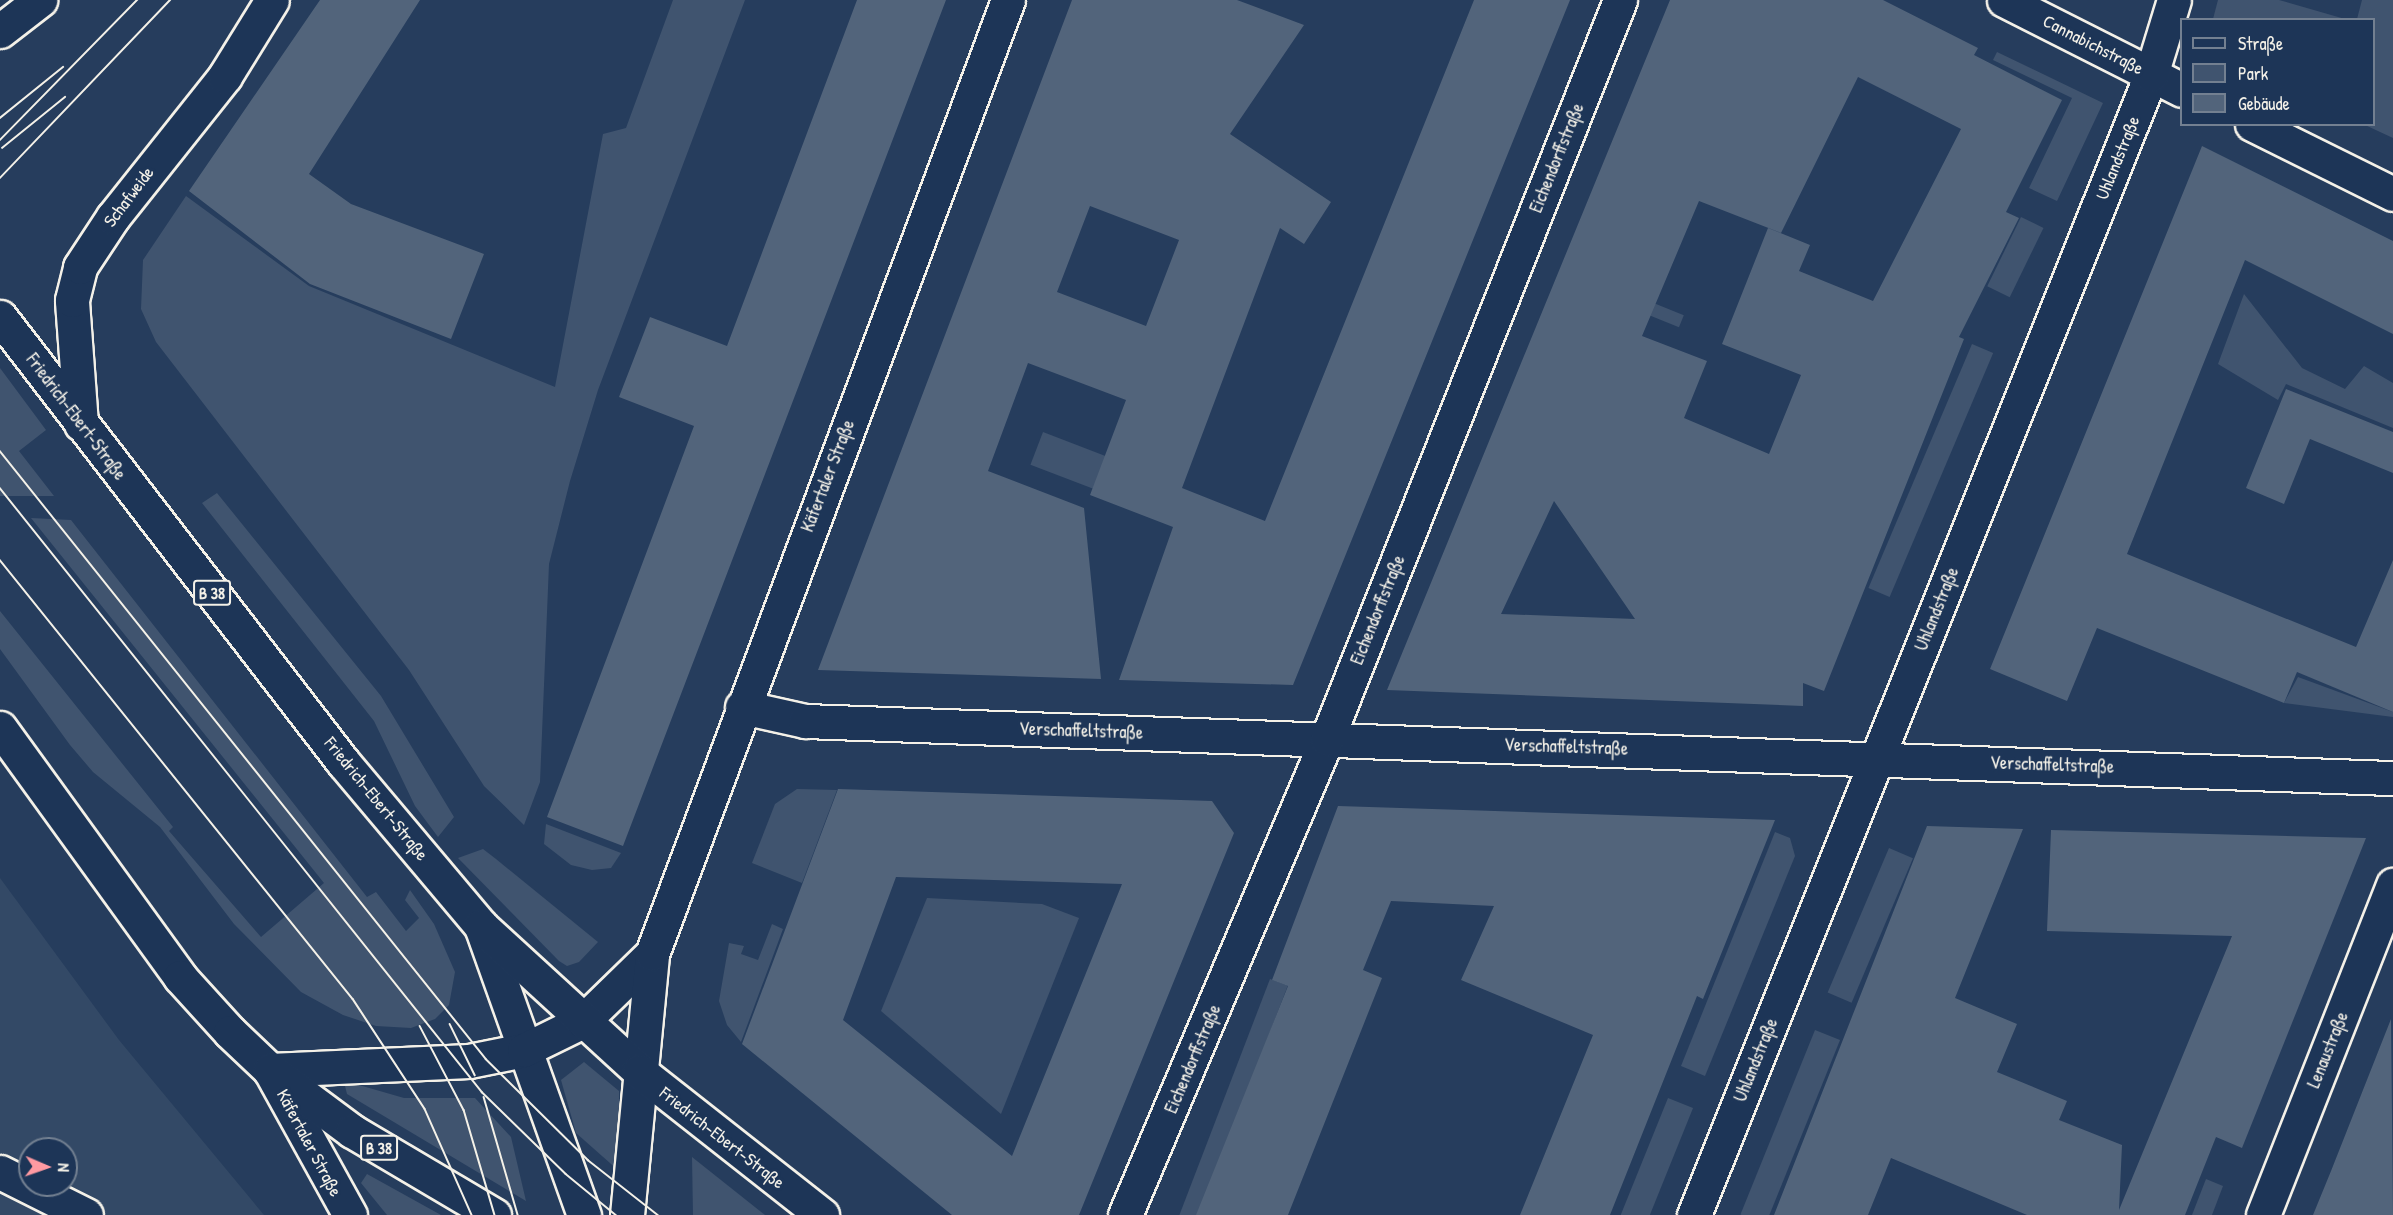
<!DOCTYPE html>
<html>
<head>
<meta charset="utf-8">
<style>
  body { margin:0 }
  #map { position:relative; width:2393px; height:1215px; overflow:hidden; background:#263d5d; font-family:"Patrick Hand",sans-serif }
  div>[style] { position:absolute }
  .built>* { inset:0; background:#334966 }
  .green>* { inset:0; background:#40546f; transform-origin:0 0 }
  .building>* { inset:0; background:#52647b }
  .roads { filter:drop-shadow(2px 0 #f4f1e8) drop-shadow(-2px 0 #f4f1e8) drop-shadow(0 2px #f4f1e8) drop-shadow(0 -2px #f4f1e8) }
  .minor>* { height:33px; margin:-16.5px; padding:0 16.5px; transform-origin:16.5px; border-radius:16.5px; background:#1d3557 }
  .secondary>* { height:33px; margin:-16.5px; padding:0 16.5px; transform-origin:16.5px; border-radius:16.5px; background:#1d3557 }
  .primary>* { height:33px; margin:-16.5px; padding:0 16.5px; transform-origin:16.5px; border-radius:16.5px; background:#1d3557 }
  .tram>* { height:1.5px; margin:-0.75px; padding:0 0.75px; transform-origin:0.75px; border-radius:0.75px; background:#f4f1e8 }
  span { translate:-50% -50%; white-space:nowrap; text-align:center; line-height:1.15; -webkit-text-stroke:6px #1d3557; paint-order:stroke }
  .shield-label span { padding:2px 4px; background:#1d3557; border:2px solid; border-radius:4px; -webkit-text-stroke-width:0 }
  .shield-label { font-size:16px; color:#f4f1e8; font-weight:700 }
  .street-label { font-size:18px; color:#f4f1e8 }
  .legend { position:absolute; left:2180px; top:18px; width:195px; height:108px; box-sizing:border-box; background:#1d3557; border:2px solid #738091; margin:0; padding:8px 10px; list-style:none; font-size:18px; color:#f4f1e8 }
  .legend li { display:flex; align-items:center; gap:12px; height:30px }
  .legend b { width:30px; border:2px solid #738091 }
  .north { position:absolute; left:18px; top:1137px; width:60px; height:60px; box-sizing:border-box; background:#1d3557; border:2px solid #738091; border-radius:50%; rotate:92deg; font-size:16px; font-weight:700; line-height:24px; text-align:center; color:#f4f1e8 }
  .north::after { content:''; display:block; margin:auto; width:21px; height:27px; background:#ff9aa2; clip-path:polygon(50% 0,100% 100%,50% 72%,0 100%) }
</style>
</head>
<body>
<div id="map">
  <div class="built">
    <i style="clip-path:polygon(evenodd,0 878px,119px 1040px,264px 1215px,0 1215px,0 878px,30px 1149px,66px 1149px,66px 1185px,30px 1185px,30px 1149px)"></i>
  </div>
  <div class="green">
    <i style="clip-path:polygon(673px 0,745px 0,598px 390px,570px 481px,549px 564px,540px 782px,524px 825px,484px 786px,409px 670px,156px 342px,141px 309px,143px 260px,186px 196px,309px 286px,555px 387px,603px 134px,626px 128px)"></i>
    <i style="clip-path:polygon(2218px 0,2279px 0,2345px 19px,2213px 19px)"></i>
    <i style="clip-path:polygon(2362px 0,2393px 0,2393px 138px,2365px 125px,2374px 124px,2374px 20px,2357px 19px)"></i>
    <i style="clip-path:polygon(1997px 52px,2103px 103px,2057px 201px,2029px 188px,2072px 98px,1993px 60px)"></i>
    <i style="left:2021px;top:217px;width:25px;height:77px;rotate:26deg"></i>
    <i style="left:1567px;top:268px;width:126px;height:13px;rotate:22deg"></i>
    <i style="clip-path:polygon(2244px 294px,2302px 368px,2345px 389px,2364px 366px,2393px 383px,2393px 428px,2286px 384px,2278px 400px,2218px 364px)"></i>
    <i style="left:1972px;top:344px;width:23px;height:265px;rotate:23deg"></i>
    <i style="clip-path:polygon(0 368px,46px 430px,19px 451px,54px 496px,0 496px)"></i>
    <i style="left:1043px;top:432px;width:103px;height:35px;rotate:21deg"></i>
    <i style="clip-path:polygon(217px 493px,381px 696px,454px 817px,438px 837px,415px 806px,374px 721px,202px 503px)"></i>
    <i style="clip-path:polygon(31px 518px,71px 520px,367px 897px,376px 892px,406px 931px,419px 918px,405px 900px,410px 890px,434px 924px,455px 972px,449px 1005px,435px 1019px,411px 1028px,376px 1026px,343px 1015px,301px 992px,234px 924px,160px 827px,93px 772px,70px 745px,0 649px,0 611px,173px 827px,169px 831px,261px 937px,324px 883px)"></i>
    <i style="clip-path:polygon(2298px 677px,2393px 712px,2393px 717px,2284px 703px)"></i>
    <i style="clip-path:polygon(797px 789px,837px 790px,802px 883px,752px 863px,775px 804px)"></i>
    <i style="clip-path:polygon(546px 824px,621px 853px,611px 868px,592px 870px,571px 865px,544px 844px)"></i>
    <i style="clip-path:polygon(1775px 832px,1790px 838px,1795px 856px,1705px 1076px,1681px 1066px)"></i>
    <i style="left:1889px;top:848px;width:26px;height:157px;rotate:23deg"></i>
    <i style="clip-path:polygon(483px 849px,496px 859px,598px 942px,579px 962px,567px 966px,559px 961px,458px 858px)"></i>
    <i style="clip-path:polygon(927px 898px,1042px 904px,1079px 918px,1001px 1114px,881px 1011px)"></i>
    <i style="clip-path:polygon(772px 924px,783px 929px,741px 1042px,727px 1025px,719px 1001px,729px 943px,744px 946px,741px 954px,758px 960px)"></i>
    <i style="left:1270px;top:979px;width:19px;height:254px;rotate:21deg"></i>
    <i style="left:1815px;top:1030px;width:27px;height:199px;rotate:22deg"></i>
    <i style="clip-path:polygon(584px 1062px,619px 1091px,619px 1171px,576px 1133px,561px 1080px)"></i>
    <i style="clip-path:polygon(352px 1083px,404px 1098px,475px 1098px,511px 1137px,526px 1201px,347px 1094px,345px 1086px)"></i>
    <i style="left:1668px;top:1098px;width:27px;height:126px;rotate:22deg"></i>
    <i style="clip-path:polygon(692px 1157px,765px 1215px,693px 1215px)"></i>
    <i style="clip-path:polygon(367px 1174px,441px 1215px,387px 1215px,361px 1183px)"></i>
    <i style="clip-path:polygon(2206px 1179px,2223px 1186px,2212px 1215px,2192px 1215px)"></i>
  </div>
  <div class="building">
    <i style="clip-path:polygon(320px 0,420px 0,309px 174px,351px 204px,484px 254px,451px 339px,310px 284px,189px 191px)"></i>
    <i style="clip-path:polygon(857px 0,946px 0,623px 846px,547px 817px,694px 426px,619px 397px,650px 317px,727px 346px)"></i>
    <i style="clip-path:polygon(evenodd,1072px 0,1237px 0,1304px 25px,1230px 134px,1331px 202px,1304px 244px,1280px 228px,1182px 488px,1265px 521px,1474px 0,1570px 0,1293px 685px,1119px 680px,1173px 527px,1090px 495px,1126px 400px,1028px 363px,988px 471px,1084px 508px,1101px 679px,818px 670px,1072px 0,1090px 206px,1179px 240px,1146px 326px,1057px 292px,1090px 206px)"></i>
    <i style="clip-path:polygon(evenodd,1670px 0,1883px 0,1978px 48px,1974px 55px,2062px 100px,2006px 212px,2019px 218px,1959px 337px,1964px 339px,1824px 691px,1803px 683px,1803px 706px,1387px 690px,1670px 0,1858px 77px,1961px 129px,1873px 301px,1799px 271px,1810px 245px,1768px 228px,1722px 344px,1801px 375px,1769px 454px,1684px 418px,1707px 361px,1642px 336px,1699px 201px,1781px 233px,1858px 77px,1670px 0,1554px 501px,1635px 619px,1501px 614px,1554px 501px)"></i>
    <i style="clip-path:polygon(2202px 146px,2393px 241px,2393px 334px,2245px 260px,2127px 554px,2356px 647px,2393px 560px,2393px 712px,2297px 672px,2284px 703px,2097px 628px,2067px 701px,1990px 669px)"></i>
    <i style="clip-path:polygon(2286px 389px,2393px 432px,2393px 473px,2310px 439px,2284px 504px,2246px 488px)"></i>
    <i style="clip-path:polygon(evenodd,838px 789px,1212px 801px,1234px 833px,1079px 1215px,952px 1215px,742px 1044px,838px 789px,896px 877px,1122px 884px,1012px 1156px,843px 1020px,896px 877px)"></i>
    <i style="clip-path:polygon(1338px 806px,1775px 820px,1703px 999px,1697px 996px,1610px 1215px,1520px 1215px,1593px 1035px,1461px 980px,1494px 906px,1391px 901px,1363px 970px,1382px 978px,1288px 1215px,1196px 1215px,1288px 986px,1272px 980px)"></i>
    <i style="clip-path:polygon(1927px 826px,2023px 829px,1955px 998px,2017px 1024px,1997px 1072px,2067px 1101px,2059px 1120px,2122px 1145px,2119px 1210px,2232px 936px,2047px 931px,2051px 830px,2366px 838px,2242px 1148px,2216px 1137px,2185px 1215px,2027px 1215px,1891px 1158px,1868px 1215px,1774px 1215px)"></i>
    <i style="clip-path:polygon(2391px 1019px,2393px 1215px,2313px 1215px,2331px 1171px)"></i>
  </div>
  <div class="roads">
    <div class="minor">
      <i style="left:2004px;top:0;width:199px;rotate:26.8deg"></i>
      <i style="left:2252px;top:124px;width:157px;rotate:26.4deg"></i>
      <i style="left:81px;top:424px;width:124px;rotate:-94.2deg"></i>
      <i style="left:72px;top:300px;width:34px;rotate:-76deg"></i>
      <i style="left:80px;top:267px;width:60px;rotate:-56.6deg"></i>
      <i style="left:113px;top:217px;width:180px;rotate:-51.5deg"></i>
      <i style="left:225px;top:76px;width:89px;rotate:-58.3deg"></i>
      <i style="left:742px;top:707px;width:65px;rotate:12.5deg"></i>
      <i style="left:805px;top:721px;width:1589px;rotate:2.06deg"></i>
      <i style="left:0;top:1172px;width:96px;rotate:26.6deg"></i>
      <i style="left:1125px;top:1215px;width:517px;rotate:-67.01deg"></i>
      <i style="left:1327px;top:739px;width:795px;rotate:-68.37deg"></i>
      <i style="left:1694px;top:1215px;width:1228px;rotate:-68.16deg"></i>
      <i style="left:2151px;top:75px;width:78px;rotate:-73deg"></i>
      <i style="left:2263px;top:1215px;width:355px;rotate:-68.5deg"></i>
    </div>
    <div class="secondary">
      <i style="left:0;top:31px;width:51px;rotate:-37.8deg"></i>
      <i style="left:481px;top:926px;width:307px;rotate:70.4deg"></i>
      <i style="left:350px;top:1215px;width:166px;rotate:-118.9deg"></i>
      <i style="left:270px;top:1070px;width:199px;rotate:-2.6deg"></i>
      <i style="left:469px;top:1061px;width:56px;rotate:-11.3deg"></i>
      <i style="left:524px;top:1050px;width:66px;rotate:-26.2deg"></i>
      <i style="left:583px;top:1021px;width:96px;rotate:-44.2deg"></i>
      <i style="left:627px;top:1215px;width:262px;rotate:-84.5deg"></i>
      <i style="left:652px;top:954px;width:1018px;rotate:-69.54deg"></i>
    </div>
    <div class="primary">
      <i style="left:0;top:317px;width:562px;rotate:52.38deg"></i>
      <i style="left:343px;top:762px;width:214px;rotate:49.9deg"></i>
      <i style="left:481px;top:926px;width:214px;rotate:42.5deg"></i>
      <i style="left:639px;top:1071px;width:233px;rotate:38.2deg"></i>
      <i style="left:0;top:728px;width:307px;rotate:54.1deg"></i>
      <i style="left:180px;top:977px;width:74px;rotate:47.7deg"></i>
      <i style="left:230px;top:1032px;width:55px;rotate:43.5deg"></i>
      <i style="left:270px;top:1070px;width:102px;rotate:36.6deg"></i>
      <i style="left:352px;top:1131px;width:165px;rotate:30.6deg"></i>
    </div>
  </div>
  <div class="tram">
    <i style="left:0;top:118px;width:81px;rotate:-39deg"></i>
    <i style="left:0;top:140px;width:196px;rotate:-45.6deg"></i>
    <i style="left:2px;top:148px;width:81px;rotate:-39deg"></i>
    <i style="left:0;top:178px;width:246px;rotate:-46.3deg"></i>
    <i style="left:0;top:451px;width:778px;rotate:51.36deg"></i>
    <i style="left:486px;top:1059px;width:144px;rotate:44.7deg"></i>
    <i style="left:588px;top:1160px;width:89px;rotate:38.2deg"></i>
    <i style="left:0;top:488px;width:773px;rotate:51.41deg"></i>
    <i style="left:482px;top:1092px;width:117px;rotate:44.3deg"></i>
    <i style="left:566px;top:1174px;width:65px;rotate:39.4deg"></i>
    <i style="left:0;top:560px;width:563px;rotate:51.2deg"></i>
    <i style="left:353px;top:999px;width:131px;rotate:56.8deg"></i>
    <i style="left:425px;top:1109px;width:116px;rotate:66.1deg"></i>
    <i style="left:450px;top:1024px;width:57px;rotate:63.9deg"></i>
    <i style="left:420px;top:1026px;width:95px;rotate:62.4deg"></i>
    <i style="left:464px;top:1110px;width:109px;rotate:73.6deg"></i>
    <i style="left:484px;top:1097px;width:123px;rotate:73.9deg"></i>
  </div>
  <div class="shield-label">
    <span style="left:212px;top:593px">B 38</span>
    <span style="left:379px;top:1148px">B 38</span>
  </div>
  <div class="street-label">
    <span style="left:2093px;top:45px;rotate:27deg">Cannabichstraße</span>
    <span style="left:1557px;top:158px;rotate:-68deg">Eichendorffstraße</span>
    <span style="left:2118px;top:158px;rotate:-68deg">Uhlandstraße</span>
    <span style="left:129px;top:197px;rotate:-53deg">Schafweide</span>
    <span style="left:76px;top:417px;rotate:53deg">Friedrich-Ebert-Straße</span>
    <span style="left:828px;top:476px;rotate:-69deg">Käfertaler Straße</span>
    <span style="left:1937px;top:609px;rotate:-68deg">Uhlandstraße</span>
    <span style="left:1378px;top:610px;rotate:-68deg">Eichendorffstraße</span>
    <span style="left:1081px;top:731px;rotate:2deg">Verschaffeltstraße</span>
    <span style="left:1566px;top:747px;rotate:2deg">Verschaffeltstraße</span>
    <span style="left:2052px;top:765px;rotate:2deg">Verschaffeltstraße</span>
    <span style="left:376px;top:799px;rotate:51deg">Friedrich-Ebert-Straße</span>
    <span style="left:2328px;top:1050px;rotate:-68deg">Lenaustraße</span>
    <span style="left:1193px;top:1059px;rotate:-67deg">Eichendorffstraße</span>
    <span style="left:1756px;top:1060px;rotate:-68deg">Uhlandstraße</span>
    <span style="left:722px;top:1138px;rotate:38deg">Friedrich-Ebert-Straße</span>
    <span style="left:309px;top:1143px;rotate:62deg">Käfertaler Straße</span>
  </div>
  <ul class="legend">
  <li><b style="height:8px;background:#1d3557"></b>Straße</li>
  <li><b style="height:16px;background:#40546f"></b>Park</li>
  <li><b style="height:16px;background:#52647b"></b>Gebäude</li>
  </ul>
  <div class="north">N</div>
</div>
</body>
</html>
